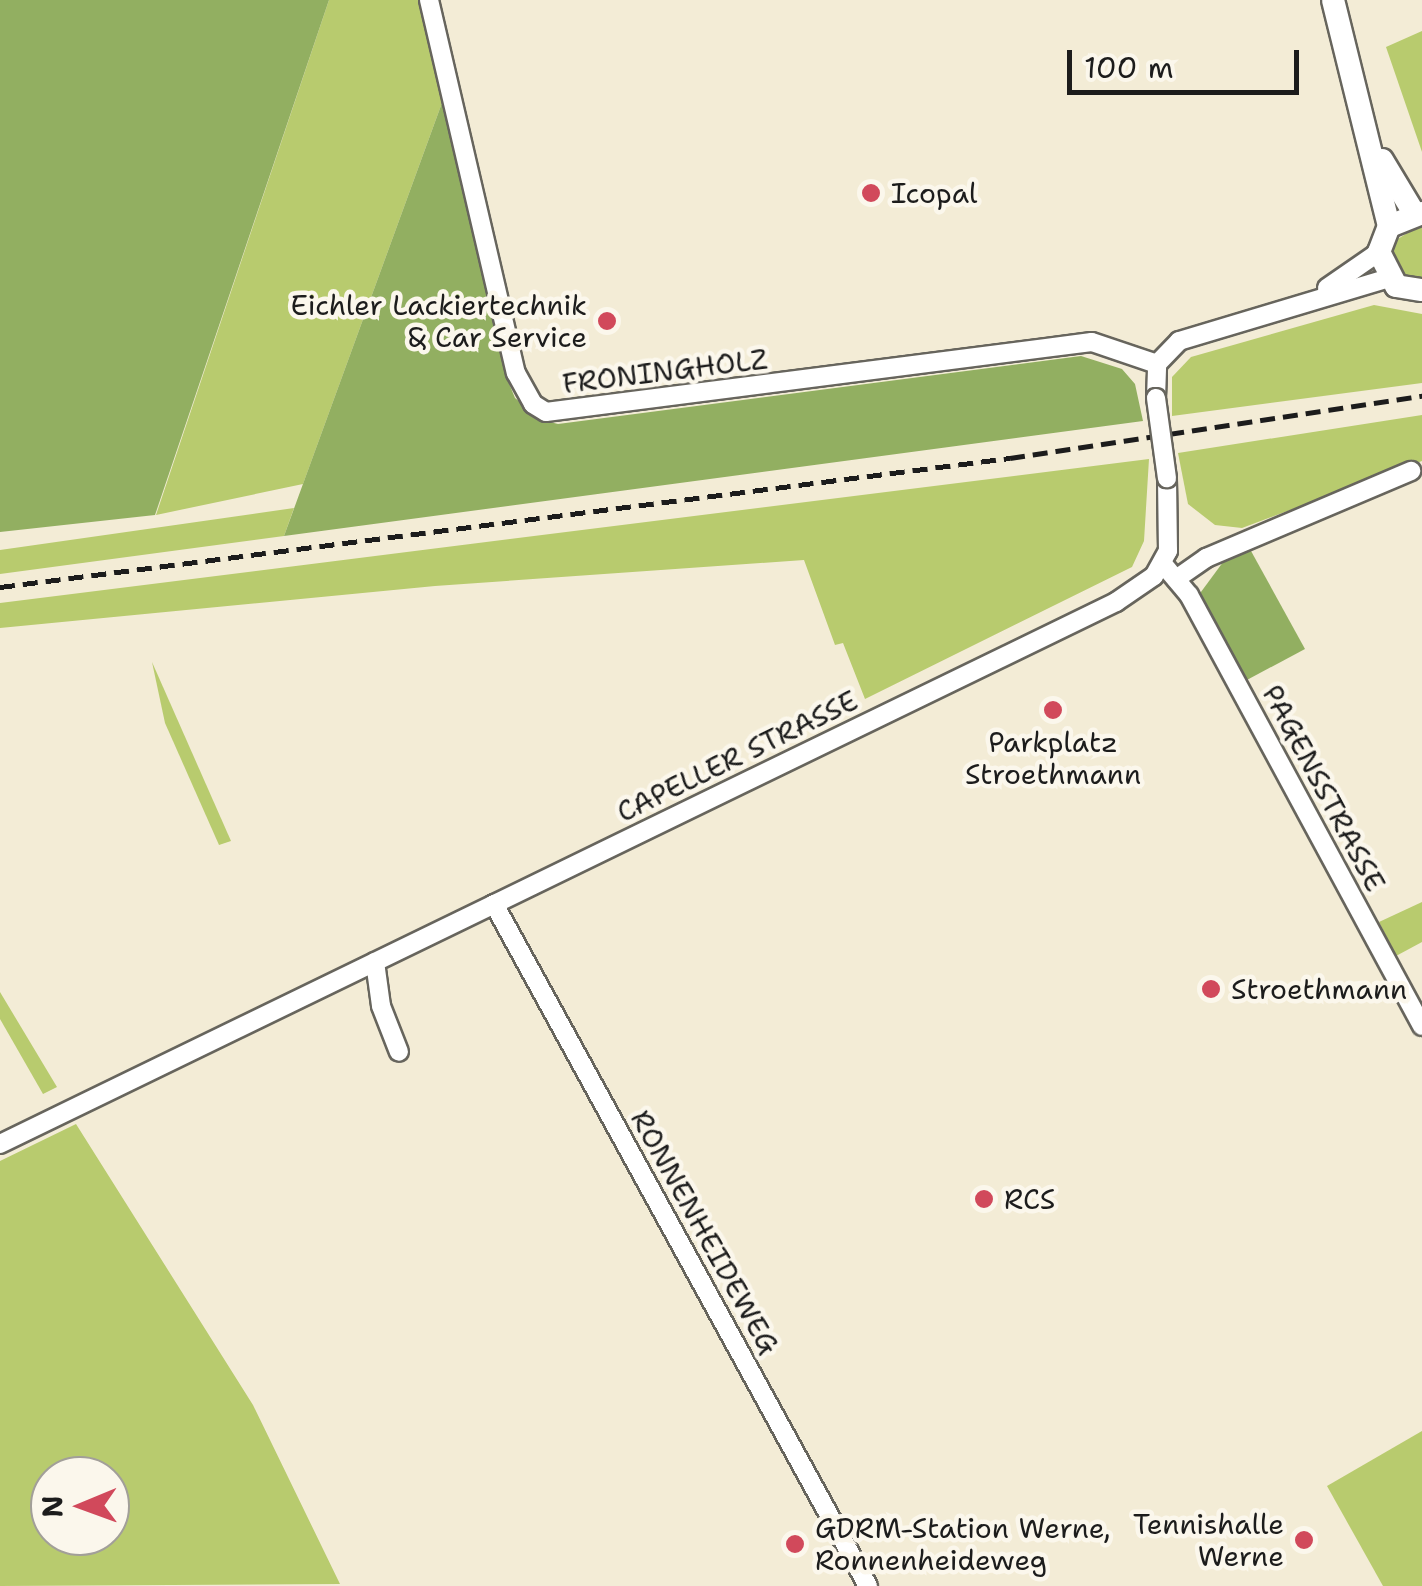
<!DOCTYPE html>
<html>
<head>
<meta charset="utf-8">
<style>
  body { margin:0 }
  #map { position:relative; width:1422px; height:1586px; overflow:hidden; background:#f3ecd6; font-family:"Shantell Sans",sans-serif }
  div>[style] { position:absolute }
  .green>* { inset:0; background:#b8cb6e }
  .forest>* { inset:0; background:#92af61 }
  .roads { filter:drop-shadow(2px 0 #67655d) drop-shadow(-2px 0 #67655d) drop-shadow(0 2px #67655d) drop-shadow(0 -2px #67655d) }
  .minor>* { height:18px; margin:-9px; padding:0 9px; transform-origin:9px; border-radius:9px; background:#fff }
  .major>* { height:22px; margin:-11px; padding:0 11px; transform-origin:11px; border-radius:11px; background:#fff }
  .rail>* { height:5px; margin-top:-2.5px; transform-origin:0; background:repeating-linear-gradient(90deg,#1c1c1c 0 15px,transparent 0 23px) }
  .bridges { filter:drop-shadow(2px 0 #67655d) drop-shadow(-2px 0 #67655d) drop-shadow(0 2px #67655d) drop-shadow(0 -2px #67655d) }
  .minor-bridge>* { height:18px; margin:-9px; padding:0 9px; transform-origin:9px; border-radius:9px; background:#fff }
  .dots>* { width:28px; height:28px; translate:-50% -50%; box-sizing:border-box; border:5px solid #fbf7ec; border-radius:50% }
  span { translate:-50% -50%; white-space:nowrap; text-align:center; line-height:1.15; -webkit-text-stroke:9px #fbf7ec; paint-order:stroke }
  .poi-label { font-size:28px; color:#1c1c1c }
  .left { translate:0 -50%; text-align:left }
  .right { translate:-100% -50%; text-align:right }
  .street-label { font-size:28px; color:#1c1c1c }
  .north { position:absolute; left:30px; top:1456px; width:100px; height:100px; box-sizing:border-box; background:#fbf7ec; border:2px solid #a29f99; border-radius:50%; rotate:269deg; font-size:28px; font-weight:700; line-height:40px; text-align:center; color:#1c1c1c }
  .north::after { content:''; display:block; margin:auto; width:35px; height:45px; background:#d1495b; clip-path:polygon(50% 0,100% 100%,50% 72%,0 100%) }
  .scale { position:absolute; left:1067px; top:50px; width:232px; height:45px; box-sizing:border-box; border:5px solid #1c1c1c; border-top:0; padding-left:12px; font-size:30px; line-height:35px; white-space:nowrap; color:#1c1c1c; -webkit-text-stroke:8px #fbf7ec; paint-order:stroke }
</style>
</head>
<body>
<div id="map">
  <div class="green">
    <i style="clip-path:polygon(329px 0,419px 0,443px 100px,303px 484px,156px 515px)"></i>
    <i style="clip-path:polygon(1422px 31px,1422px 152px,1386px 47px)"></i>
    <i style="clip-path:polygon(1422px 224px,1422px 284px,1404px 281px,1388px 245px)"></i>
    <i style="clip-path:polygon(1374px 305px,1422px 314px,1422px 383px,1172px 416px,1172px 377px,1191px 357px)"></i>
    <i style="clip-path:polygon(1422px 415px,1422px 461px,1242px 528px,1215px 525px,1188px 504px,1178px 453px)"></i>
    <i style="clip-path:polygon(1149px 459px,1144px 541px,1132px 567px,865px 699px,843px 643px,835px 645px,804px 560px,435px 586px,0 628px,0 603px)"></i>
    <i style="clip-path:polygon(294px 508px,284px 536px,0 574px,0 550px)"></i>
    <i style="clip-path:polygon(152px 662px,231px 841px,219px 845px,165px 723px)"></i>
    <i style="clip-path:polygon(1422px 902px,1422px 942px,1396px 956px,1379px 922px)"></i>
    <i style="clip-path:polygon(0 992px,57px 1087px,43px 1094px,0 1019px)"></i>
    <i style="clip-path:polygon(evenodd,76px 1124px,253px 1405px,340px 1584px,0 1586px,0 1161px,76px 1124px,50px 1476px,110px 1476px,110px 1536px,50px 1536px,50px 1476px)"></i>
    <i style="clip-path:polygon(1422px 1431px,1422px 1586px,1383px 1586px,1327px 1486px)"></i>
  </div>
  <div class="forest">
    <i style="clip-path:polygon(0 0,329px 0,155px 515px,0 532px)"></i>
    <i style="clip-path:polygon(443px 100px,506px 376px,515px 398px,542px 420px,558px 424px,1081px 356px,1122px 369px,1135px 384px,1143px 421px,284px 536px)"></i>
    <i style="clip-path:polygon(1251px 551px,1305px 649px,1245px 681px,1198px 596px,1229px 554px)"></i>
  </div>
  <div class="roads">
    <div class="minor">
      <i style="left:429px;top:0;width:383px;rotate:76.9deg"></i>
      <i style="left:516px;top:373px;width:35px;rotate:61deg"></i>
      <i style="left:533px;top:404px;width:15px;rotate:32deg"></i>
      <i style="left:546px;top:412px;width:550px;rotate:-7.31deg"></i>
      <i style="left:1092px;top:342px;width:69px;rotate:18.7deg"></i>
      <i style="left:1327px;top:288px;width:63px;rotate:-34.7deg"></i>
      <i style="left:1156px;top:398px;width:34px;rotate:-88deg"></i>
      <i style="left:1157px;top:364px;width:32px;rotate:-46deg"></i>
      <i style="left:1179px;top:341px;width:219px;rotate:-16.7deg"></i>
      <i style="left:1163px;top:564px;width:40px;rotate:50deg"></i>
      <i style="left:1189px;top:595px;width:490px;rotate:61.6deg"></i>
      <i style="left:1176px;top:579px;width:37px;rotate:-35deg"></i>
      <i style="left:1206px;top:558px;width:223px;rotate:-23deg"></i>
      <i style="left:494px;top:904px;width:778px;rotate:61.26deg"></i>
      <i style="left:375px;top:962px;width:44px;rotate:82.2deg"></i>
      <i style="left:381px;top:1006px;width:49px;rotate:68.6deg"></i>
      <i style="left:0;top:1144px;width:1241px;rotate:-25.9deg"></i>
      <i style="left:1116px;top:602px;width:46px;rotate:-34.4deg"></i>
      <i style="left:1154px;top:576px;width:29px;rotate:-61deg"></i>
      <i style="left:1168px;top:551px;width:73px;rotate:-90.8deg"></i>
    </div>
    <div class="major">
      <i style="left:1333px;top:0;width:233px;rotate:76.1deg"></i>
      <i style="left:1382px;top:160px;width:62px;rotate:58.9deg"></i>
      <i style="left:1422px;top:213px;width:35px;rotate:158deg"></i>
      <i style="left:1389px;top:226px;width:28px;rotate:111deg"></i>
      <i style="left:1379px;top:252px;width:38px;rotate:63deg"></i>
      <i style="left:1396px;top:286px;width:26px;rotate:9deg"></i>
    </div>
  </div>
  <div class="rail">
    <i style="left:0;top:587px;width:1018px;rotate:-7.28deg"></i>
    <i style="left:1010px;top:458px;width:417px;rotate:-8.6deg"></i>
  </div>
  <div class="bridges">
    <div class="minor-bridge">
      <i style="left:1156px;top:398px;width:81px;rotate:82.2deg"></i>
    </div>
  </div>
  <div class="dots">
    <i style="left:871px;top:193px;background:#d1495b"></i>
    <i style="left:607px;top:321px;background:#d1495b"></i>
    <i style="left:1053px;top:710px;background:#d1495b"></i>
    <i style="left:1211px;top:989px;background:#d1495b"></i>
    <i style="left:984px;top:1199px;background:#d1495b"></i>
    <i style="left:1304px;top:1540px;background:#d1495b"></i>
    <i style="left:795px;top:1544px;background:#d1495b"></i>
  </div>
  <div class="poi-label">
    <span class="left" style="left:891px;top:193px">Icopal</span>
    <span class="right" style="left:587px;top:321px">Eichler Lackiertechnik<br>&amp; Car Service</span>
    <span style="left:1053px;top:758px">Parkplatz<br>Stroethmann</span>
    <span class="left" style="left:1231px;top:989px">Stroethmann</span>
    <span class="left" style="left:1004px;top:1199px">RCS</span>
    <span class="right" style="left:1284px;top:1540px">Tennishalle<br>Werne</span>
    <span class="left" style="left:815px;top:1544px">GDRM-Station Werne,<br>Ronnenheideweg</span>
  </div>
  <div class="street-label">
    <span style="left:665px;top:371px;rotate:-7deg">FRONINGHOLZ</span>
    <span style="left:737px;top:756px;rotate:-26deg">CAPELLER STRASSE</span>
    <span style="left:1324px;top:788px;rotate:62deg">PAGENSSTRASSE</span>
    <span style="left:705px;top:1232px;rotate:61deg">RONNENHEIDEWEG</span>
  </div>
  <div class="north">N</div>
  <div class="scale">100 m</div>
</div>
</body>
</html>
